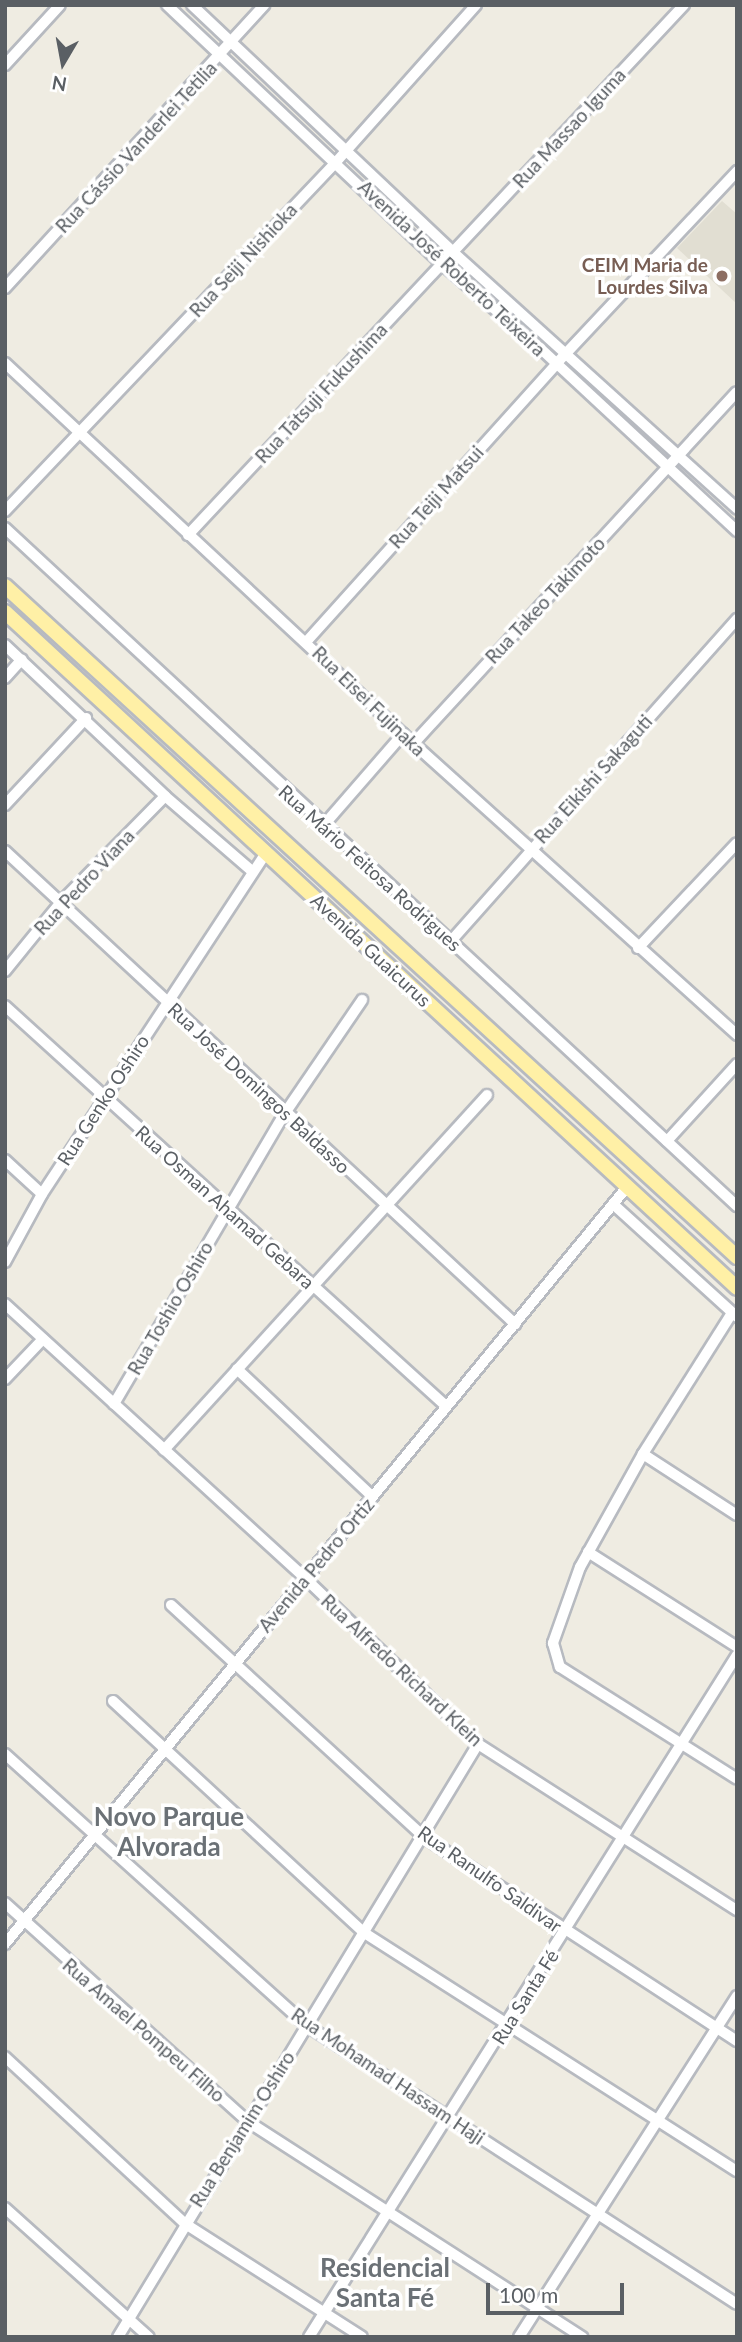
<!DOCTYPE html>
<html>
<head>
<meta charset="utf-8">
<style>
  body { margin:0 }
  #map { position:relative; width:742px; height:2342px; overflow:hidden; background:#efece2; font-family:Lato,sans-serif }
  div>[style] { position:absolute }
  .education>* { inset:0; background:#e1ded2 }
  .roads { filter:drop-shadow(2px 0 #b7bac0) drop-shadow(-2px 0 #b7bac0) drop-shadow(0 2px #b7bac0) drop-shadow(0 -2px #b7bac0) }
  .minor>* { height:10px; margin:-5px; padding:0 5px; transform-origin:5px; border-radius:5px; background:#fff }
  .major>* { height:14px; margin:-7px; padding:0 7px; transform-origin:7px; border-radius:7px; background:#fff0a6 }
  .dots>* { width:19px; height:19px; translate:-50% -50%; box-sizing:border-box; border:4px solid #fff; border-radius:50% }
  span { translate:-50% -50%; white-space:nowrap; text-align:center; line-height:1.15; -webkit-text-stroke:7px #fff; paint-order:stroke }
  .street-label { font-size:19px; color:#5a5f64 }
  .education-label { font-size:19px; color:#785e54; font-weight:700 }
  .right { translate:-100% -50%; text-align:right }
  .district-label { font-size:26px; color:#6b7176; font-weight:700 }
  .frame { position:absolute; inset:0; border:7px solid #5a5f64; pointer-events:none }
  .north { position:absolute; left:28px; top:28px; width:70px; height:70px; -webkit-text-stroke:5px #fff; paint-order:stroke; rotate:190deg; font-size:19px; font-weight:700; line-height:28px; text-align:center; color:#5a5f64 }
  .north::after { content:''; display:block; margin:auto; width:24px; height:32px; background:#5a5f64; clip-path:polygon(50% 0,100% 100%,50% 72%,0 100%) }
  .scale { position:absolute; left:486px; top:2283px; width:138px; height:32px; box-sizing:border-box; border:4px solid #5a5f64; border-top:0; padding-left:9px; font-size:21px; line-height:24px; white-space:nowrap; color:#5a5f64; -webkit-text-stroke:5px #fff; paint-order:stroke }
</style>
</head>
<body>
<div id="map">
  <div class="education">
    <i style="clip-path:polygon(722px 201px,737px 214px,737px 304px,677px 248px)"></i>
  </div>
  <div class="roads">
    <div class="minor">
      <i style="left:167px;top:5px;width:378px;rotate:43.3deg"></i>
      <i style="left:442px;top:264px;width:129px;rotate:40.6deg"></i>
      <i style="left:540px;top:348px;width:269px;rotate:42.9deg"></i>
      <i style="left:192px;top:5px;width:359px;rotate:43.4deg"></i>
      <i style="left:453px;top:252px;width:383px;rotate:42.1deg"></i>
      <i style="left:5px;top:65px;width:81px;rotate:-47.5deg"></i>
      <i style="left:5px;top:288px;width:384px;rotate:-47.5deg"></i>
      <i style="left:5px;top:363px;width:544px;rotate:42.99deg"></i>
      <i style="left:403px;top:734px;width:450px;rotate:42deg"></i>
      <i style="left:5px;top:511px;width:482px;rotate:-46.5deg"></i>
      <i style="left:337px;top:161px;width:209px;rotate:-48.3deg"></i>
      <i style="left:5px;top:528px;width:998px;rotate:42.81deg"></i>
      <i style="left:188px;top:535px;width:726px;rotate:-46.9deg"></i>
      <i style="left:307px;top:641px;width:372px;rotate:-48deg"></i>
      <i style="left:556px;top:364px;width:265px;rotate:-46.8deg"></i>
      <i style="left:5px;top:645px;width:220px;rotate:43.3deg"></i>
      <i style="left:165px;top:796px;width:115px;rotate:40.8deg"></i>
      <i style="left:5px;top:678px;width:25px;rotate:-48deg"></i>
      <i style="left:413px;top:744px;width:478px;rotate:-47.4deg"></i>
      <i style="left:5px;top:805px;width:119px;rotate:-47deg"></i>
      <i style="left:323px;top:826px;width:122px;rotate:-49deg"></i>
      <i style="left:5px;top:851px;width:696px;rotate:42.84deg"></i>
      <i style="left:451px;top:941px;width:431px;rotate:-48.4deg"></i>
      <i style="left:638px;top:948px;width:144px;rotate:-46.7deg"></i>
      <i style="left:5px;top:971px;width:89px;rotate:-50.9deg"></i>
      <i style="left:61px;top:902px;width:148px;rotate:-45.5deg"></i>
      <i style="left:5px;top:1006px;width:595px;rotate:42.21deg"></i>
      <i style="left:667px;top:1141px;width:104px;rotate:-47.7deg"></i>
      <i style="left:5px;top:1160px;width:50px;rotate:42.6deg"></i>
      <i style="left:613px;top:1204px;width:168px;rotate:42.3deg"></i>
      <i style="left:5px;top:1262px;width:77px;rotate:-61.4deg"></i>
      <i style="left:42px;top:1194px;width:408px;rotate:-56.7deg"></i>
      <i style="left:5px;top:1304px;width:406px;rotate:42.4deg"></i>
      <i style="left:305px;top:1578px;width:240px;rotate:43.8deg"></i>
      <i style="left:478px;top:1744px;width:308px;rotate:32.7deg"></i>
      <i style="left:732px;top:1313px;width:167px;rotate:122.3deg"></i>
      <i style="left:643px;top:1454px;width:129px;rotate:119.1deg"></i>
      <i style="left:580px;top:1567px;width:81px;rotate:109.6deg"></i>
      <i style="left:553px;top:1643px;width:25px;rotate:74deg"></i>
      <i style="left:560px;top:1667px;width:209px;rotate:32.3deg"></i>
      <i style="left:237px;top:1369px;width:185px;rotate:43.3deg"></i>
      <i style="left:5px;top:1379px;width:55px;rotate:-46.5deg"></i>
      <i style="left:114px;top:1404px;width:338px;rotate:-59.6deg"></i>
      <i style="left:285px;top:1113px;width:137px;rotate:-55.7deg"></i>
      <i style="left:164px;top:1450px;width:480px;rotate:-47.7deg"></i>
      <i style="left:643px;top:1454px;width:112px;rotate:33deg"></i>
      <i style="left:588px;top:1552px;width:177px;rotate:32.5deg"></i>
      <i style="left:171px;top:1605px;width:343px;rotate:42.5deg"></i>
      <i style="left:424px;top:1837px;width:374px;rotate:33.1deg"></i>
      <i style="left:113px;top:1701px;width:340px;rotate:42.7deg"></i>
      <i style="left:363px;top:1932px;width:444px;rotate:32.6deg"></i>
      <i style="left:5px;top:1754px;width:405px;rotate:42deg"></i>
      <i style="left:306px;top:2025px;width:513px;rotate:32.92deg"></i>
      <i style="left:5px;top:1903px;width:326px;rotate:42deg"></i>
      <i style="left:247px;top:2121px;width:399px;rotate:32.8deg"></i>
      <i style="left:5px;top:1944px;width:980px;rotate:-50.59deg"></i>
      <i style="left:5px;top:2057px;width:244px;rotate:42.8deg"></i>
      <i style="left:184px;top:2223px;width:211px;rotate:32.6deg"></i>
      <i style="left:5px;top:2208px;width:193px;rotate:41.9deg"></i>
      <i style="left:118px;top:2337px;width:694px;rotate:-58.74deg"></i>
      <i style="left:309px;top:2337px;width:805px;rotate:-57.89deg"></i>
      <i style="left:519px;top:2337px;width:405px;rotate:-57.4deg"></i>
    </div>
    <div class="major">
      <i style="left:5px;top:586px;width:993px;rotate:42.51deg"></i>
      <i style="left:5px;top:612px;width:996px;rotate:42.72deg"></i>
    </div>
  </div>
  <div class="dots">
    <i style="left:722px;top:276px;background:#8d6e63"></i>
  </div>
  <div class="street-label">
    <span style="left:569px;top:128px;rotate:-47deg">Rua Massao Iguma</span>
    <span style="left:136px;top:147px;rotate:-47deg">Rua Cássio Vanderlei Tetilia</span>
    <span style="left:243px;top:260px;rotate:-47deg">Rua Seiji Nishioka</span>
    <span style="left:452px;top:268px;rotate:43deg">Avenida José Roberto Teixeira</span>
    <span style="left:321px;top:393px;rotate:-47deg">Rua Tatsuji Fukushima</span>
    <span style="left:436px;top:497px;rotate:-48deg">Rua Teiji Matsui</span>
    <span style="left:545px;top:600px;rotate:-47deg">Rua Takeo Takimoto</span>
    <span style="left:369px;top:701px;rotate:44deg">Rua Eisei Fujinaka</span>
    <span style="left:593px;top:779px;rotate:-48deg">Rua Eikishi Sakaguti</span>
    <span style="left:370px;top:868px;rotate:42deg">Rua Mário Feitosa Rodrigues</span>
    <span style="left:84px;top:882px;rotate:-47deg">Rua Pedro Viana</span>
    <span style="left:371px;top:950px;rotate:43deg">Avenida Guaicurus</span>
    <span style="left:259px;top:1088px;rotate:43deg">Rua José Domingos Baldasso</span>
    <span style="left:103px;top:1100px;rotate:-57deg">Rua Genko Oshiro</span>
    <span style="left:225px;top:1207px;rotate:42deg">Rua Osman Ahamad Gebara</span>
    <span style="left:170px;top:1308px;rotate:-60deg">Rua Toshio Oshiro</span>
    <span style="left:316px;top:1565px;rotate:-50deg">Avenida Pedro Ortiz</span>
    <span style="left:402px;top:1670px;rotate:43deg">Rua Alfredo Richard Klein</span>
    <span style="left:490px;top:1879px;rotate:35deg">Rua Ranulfo Saldivar</span>
    <span style="left:525px;top:1997px;rotate:-58deg">Rua Santa Fé</span>
    <span style="left:144px;top:2030px;rotate:41deg">Rua Amael Pompeu Filho</span>
    <span style="left:388px;top:2076px;rotate:34deg">Rua Mohamad Hassam Haji</span>
    <span style="left:242px;top:2129px;rotate:-58deg">Rua Benjamim Oshiro</span>
  </div>
  <div class="education-label">
    <span class="right" style="left:708px;top:276px">CEIM Maria de<br>Lourdes Silva</span>
  </div>
  <div class="district-label">
    <span style="left:169px;top:1832px">Novo Parque<br>Alvorada</span>
    <span style="left:385px;top:2283px">Residencial<br>Santa Fé</span>
  </div>
  <div class="frame"></div>
  <div class="north">N</div>
  <div class="scale">100 m</div>
</div>
</body>
</html>
